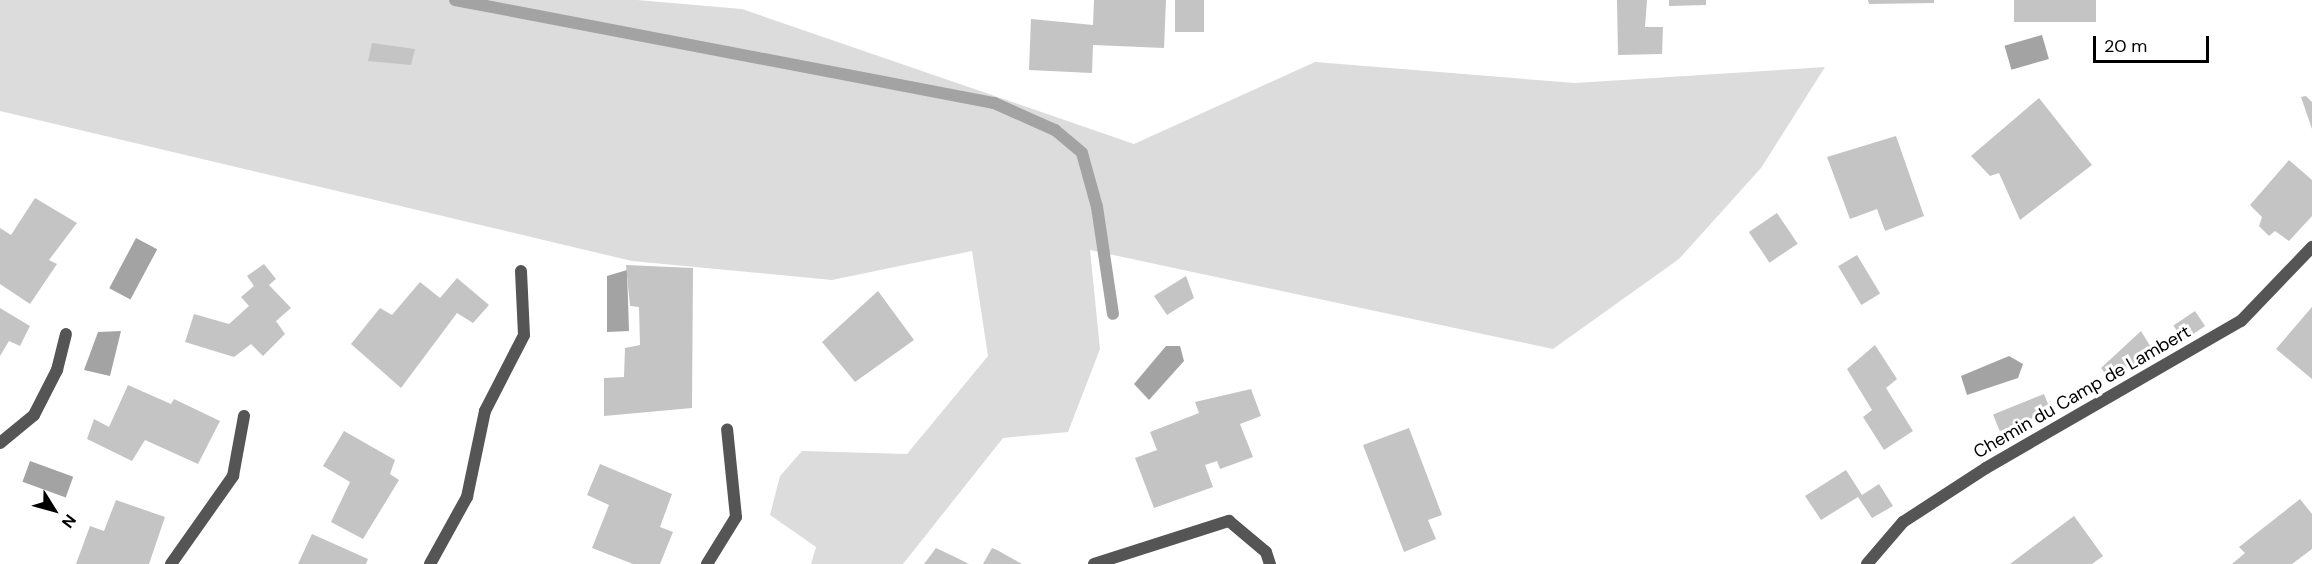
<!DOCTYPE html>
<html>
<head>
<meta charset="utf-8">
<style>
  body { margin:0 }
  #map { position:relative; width:2312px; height:564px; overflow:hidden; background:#fff; font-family:"DM Sans",sans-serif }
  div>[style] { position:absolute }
  .green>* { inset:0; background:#dcdcdc }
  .water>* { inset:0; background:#a3a3a3; transform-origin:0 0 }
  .stream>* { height:12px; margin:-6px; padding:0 6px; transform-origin:6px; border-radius:6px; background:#a3a3a3 }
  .building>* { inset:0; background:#c4c4c4; transform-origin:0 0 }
  .service>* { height:12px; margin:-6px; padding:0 6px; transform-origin:6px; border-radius:6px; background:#555 }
  .minor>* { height:12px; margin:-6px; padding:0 6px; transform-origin:6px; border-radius:6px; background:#555 }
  span { translate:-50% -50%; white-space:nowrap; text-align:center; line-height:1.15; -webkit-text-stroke:6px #fff; paint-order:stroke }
  .street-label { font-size:18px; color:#000 }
  .north { position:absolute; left:24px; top:480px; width:60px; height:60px; -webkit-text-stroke:4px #fff; paint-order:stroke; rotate:127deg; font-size:16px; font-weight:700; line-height:24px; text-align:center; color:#000 }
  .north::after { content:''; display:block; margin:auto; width:21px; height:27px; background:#000; clip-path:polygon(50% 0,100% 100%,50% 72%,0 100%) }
  .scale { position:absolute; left:2093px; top:36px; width:116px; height:27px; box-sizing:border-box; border:3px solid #000; border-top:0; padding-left:8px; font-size:18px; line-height:21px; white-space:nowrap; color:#000; -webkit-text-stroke:4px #fff; paint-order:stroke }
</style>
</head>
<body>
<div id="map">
  <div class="green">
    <i style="clip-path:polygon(0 0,637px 0,742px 9px,1134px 144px,1315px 62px,1575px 83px,1825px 67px,1761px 168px,1679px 259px,1553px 349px,1090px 250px,1100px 349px,1068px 432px,1003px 438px,903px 564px,811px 564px,816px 547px,770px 515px,780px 476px,802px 451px,907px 454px,988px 356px,972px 251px,832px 280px,632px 261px,0 111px)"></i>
  </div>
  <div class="water">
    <i style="left:2042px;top:35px;width:25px;height:39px;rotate:74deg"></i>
    <i style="left:136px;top:238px;width:24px;height:57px;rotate:28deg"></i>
    <i style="clip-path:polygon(627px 270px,629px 331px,607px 332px,607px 276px)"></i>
    <i style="clip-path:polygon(121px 331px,110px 376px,84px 370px,98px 332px)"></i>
    <i style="clip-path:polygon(1166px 346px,1180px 346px,1184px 361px,1149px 400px,1134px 384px)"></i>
    <i style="clip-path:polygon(2009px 356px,2023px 364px,2018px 378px,1967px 395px,1961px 376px)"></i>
    <i style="left:30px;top:461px;width:46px;height:22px;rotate:20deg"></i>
  </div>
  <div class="stream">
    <i style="left:455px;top:0;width:549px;rotate:10.82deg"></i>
    <i style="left:994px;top:103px;width:67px;rotate:23.9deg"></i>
    <i style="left:1055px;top:130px;width:35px;rotate:40deg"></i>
    <i style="left:1082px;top:153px;width:56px;rotate:74.5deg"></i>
    <i style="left:1097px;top:207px;width:108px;rotate:81.5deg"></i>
  </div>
  <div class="building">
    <i style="clip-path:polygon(1094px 0,1166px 0,1164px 48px,1093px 45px,1092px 73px,1029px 70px,1031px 19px,1093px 25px)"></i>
    <i style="left:1175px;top:0;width:29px;height:32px"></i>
    <i style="clip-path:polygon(1617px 0,1647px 0,1645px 27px,1663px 27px,1662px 54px,1618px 55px)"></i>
    <i style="clip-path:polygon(1669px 0,1706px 0,1706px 5px,1669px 6px)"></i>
    <i style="clip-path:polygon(1868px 0,1934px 0,1934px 3px,1869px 4px)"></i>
    <i style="left:2014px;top:0;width:82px;height:22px"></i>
    <i style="clip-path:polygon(372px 43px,415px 49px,411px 65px,368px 61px)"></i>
    <i style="clip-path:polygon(2306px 96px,2312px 102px,2312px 129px,2301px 97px)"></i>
    <i style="clip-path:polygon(2039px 98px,2092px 165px,2020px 220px,1999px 173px,1990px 176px,1971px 156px)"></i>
    <i style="clip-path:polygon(1896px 136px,1924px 216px,1885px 231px,1877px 209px,1850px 219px,1827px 157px)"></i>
    <i style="clip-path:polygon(2289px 160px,2312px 180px,2312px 216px,2289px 241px,2275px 231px,2269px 236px,2259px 226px,2262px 217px,2250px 205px)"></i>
    <i style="clip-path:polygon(35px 198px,77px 223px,49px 260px,57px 264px,30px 304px,0 284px,0 228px,11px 235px)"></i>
    <i style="left:1777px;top:213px;width:37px;height:34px;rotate:56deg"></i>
    <i style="left:1857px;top:255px;width:45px;height:22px;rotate:59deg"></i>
    <i style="clip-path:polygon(264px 264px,276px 279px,269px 285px,291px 308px,276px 321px,285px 334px,263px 356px,251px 344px,234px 357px,185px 342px,194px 314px,229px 324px,249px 306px,241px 297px,254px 286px,247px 276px)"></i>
    <i style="clip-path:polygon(626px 265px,693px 268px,692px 408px,604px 416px,604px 378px,624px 377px,625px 348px,640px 345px,639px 307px,630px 306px)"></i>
    <i style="clip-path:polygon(1186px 276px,1194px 298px,1167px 315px,1154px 296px)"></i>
    <i style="clip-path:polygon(457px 278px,489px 305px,473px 323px,457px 313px,401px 388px,351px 344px,380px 308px,392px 315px,420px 282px,440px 298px)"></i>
    <i style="clip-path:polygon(878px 291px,914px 340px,855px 382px,822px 342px)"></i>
    <i style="clip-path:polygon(2312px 307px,2312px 379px,2276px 349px)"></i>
    <i style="clip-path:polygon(0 308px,30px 326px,20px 346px,9px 341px,0 356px)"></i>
    <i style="left:2195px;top:311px;width:18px;height:26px;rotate:56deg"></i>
    <i style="clip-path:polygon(2141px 331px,2152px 349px,2111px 381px,2101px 368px)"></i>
    <i style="clip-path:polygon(1875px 345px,1897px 379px,1886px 388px,1913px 431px,1884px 450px,1863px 417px,1872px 410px,1847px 369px)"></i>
    <i style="clip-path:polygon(128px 385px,171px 404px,174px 399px,220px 421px,198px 464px,145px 440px,132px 461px,87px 439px,94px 419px,109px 427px)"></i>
    <i style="clip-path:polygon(1251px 389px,1261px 416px,1240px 424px,1253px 457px,1220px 469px,1217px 461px,1205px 465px,1213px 487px,1154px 508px,1135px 458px,1157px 450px,1150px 432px,1199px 413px,1195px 402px)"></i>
    <i style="left:2044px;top:394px;width:18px;height:55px;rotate:68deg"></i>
    <i style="clip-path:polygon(1409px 428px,1442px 515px,1428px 520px,1436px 539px,1404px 552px,1363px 445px)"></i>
    <i style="clip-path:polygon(344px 431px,395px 460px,390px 474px,399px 480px,363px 539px,331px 522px,350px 482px,323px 466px)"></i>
    <i style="clip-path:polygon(600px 464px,672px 494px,660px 527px,673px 532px,660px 564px,633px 564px,592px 548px,609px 505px,587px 495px)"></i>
    <i style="clip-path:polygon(1846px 470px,1862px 495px,1879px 484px,1893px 506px,1872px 518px,1858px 497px,1821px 520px,1805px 496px)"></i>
    <i style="clip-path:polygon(2300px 499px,2312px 514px,2312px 549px,2292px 564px,2232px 564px,2245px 553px,2239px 547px)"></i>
    <i style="clip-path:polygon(116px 500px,165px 517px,149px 564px,76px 564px,90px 526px,104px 531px)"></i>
    <i style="clip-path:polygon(2074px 516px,2103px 556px,2092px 564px,2010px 564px)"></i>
    <i style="clip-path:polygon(312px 534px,368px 559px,366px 564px,298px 564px)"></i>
    <i style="clip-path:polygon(936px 548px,955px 557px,969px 564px,924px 564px)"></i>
    <i style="clip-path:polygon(992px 548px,997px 550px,1022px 564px,983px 564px)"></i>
  </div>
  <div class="service">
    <i style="left:0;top:443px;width:44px;rotate:-39.5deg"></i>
    <i style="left:34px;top:415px;width:51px;rotate:-62.9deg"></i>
    <i style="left:57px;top:370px;width:37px;rotate:-76deg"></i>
    <i style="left:171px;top:564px;width:108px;rotate:-54.8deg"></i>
    <i style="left:233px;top:476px;width:61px;rotate:-79.6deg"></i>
    <i style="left:430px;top:564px;width:77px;rotate:-61.1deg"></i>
    <i style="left:467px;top:497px;width:88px;rotate:-78.2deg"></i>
    <i style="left:485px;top:411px;width:85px;rotate:-62.8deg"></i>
    <i style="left:524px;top:335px;width:64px;rotate:-92.7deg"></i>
    <i style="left:707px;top:564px;width:55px;rotate:-58.3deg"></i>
    <i style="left:736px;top:517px;width:88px;rotate:-95.8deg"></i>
    <i style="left:1094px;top:564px;width:142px;rotate:-17.7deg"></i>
    <i style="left:1229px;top:521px;width:48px;rotate:40deg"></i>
    <i style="left:1266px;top:552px;width:13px;rotate:72deg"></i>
  </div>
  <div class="minor">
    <i style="left:1867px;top:564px;width:55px;rotate:-49.4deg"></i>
    <i style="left:1903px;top:522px;width:99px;rotate:-33deg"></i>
    <i style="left:1986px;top:468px;width:294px;rotate:-30deg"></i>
    <i style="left:2241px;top:321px;width:103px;rotate:-46.2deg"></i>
  </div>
  <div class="street-label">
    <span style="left:2082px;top:392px;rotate:-30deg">Chemin du Camp de Lambert</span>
  </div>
  <div class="north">N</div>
  <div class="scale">20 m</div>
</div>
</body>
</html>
